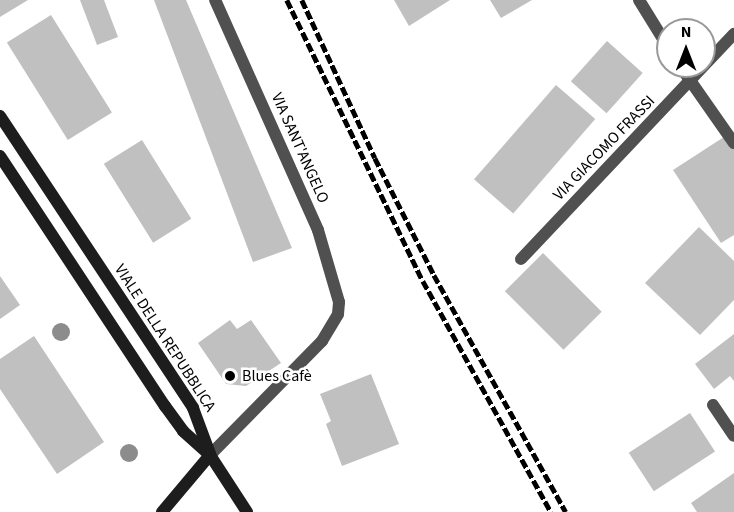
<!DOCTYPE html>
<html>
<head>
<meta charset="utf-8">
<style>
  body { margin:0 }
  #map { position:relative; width:734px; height:512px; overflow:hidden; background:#fff; font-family:"Source Sans 3",sans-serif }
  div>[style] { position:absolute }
  .building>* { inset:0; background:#c0c0c0; transform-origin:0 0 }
  .street>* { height:12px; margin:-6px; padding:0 6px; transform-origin:6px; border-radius:6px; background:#505050 }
  .secondary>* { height:12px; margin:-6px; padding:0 6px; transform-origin:6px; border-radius:6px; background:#1d1d1d }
  .rail>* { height:4.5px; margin-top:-2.25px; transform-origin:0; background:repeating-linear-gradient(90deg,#000 0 9px,transparent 0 12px) }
  .trees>* { width:18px; height:18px; margin:-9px; border-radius:50%; background:#8c8c8c }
  .dots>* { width:16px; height:16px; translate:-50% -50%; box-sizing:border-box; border:3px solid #fff; border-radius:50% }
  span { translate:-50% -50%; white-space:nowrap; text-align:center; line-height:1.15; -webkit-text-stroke:5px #fff; paint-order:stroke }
  .street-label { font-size:16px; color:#000 }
  .poi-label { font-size:16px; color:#000 }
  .left { translate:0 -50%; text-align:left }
  .north { position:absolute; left:656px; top:18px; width:60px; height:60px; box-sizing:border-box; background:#fff; border:2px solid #999; border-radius:50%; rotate:0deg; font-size:16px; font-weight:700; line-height:24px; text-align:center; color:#000 }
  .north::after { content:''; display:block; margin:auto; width:21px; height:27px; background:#000; clip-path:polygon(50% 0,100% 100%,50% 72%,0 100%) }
</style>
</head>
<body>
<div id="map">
  <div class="building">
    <i style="clip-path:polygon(0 0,28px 0,0 17px)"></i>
    <i style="clip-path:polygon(80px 0,104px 0,118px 37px,97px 45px)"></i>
    <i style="clip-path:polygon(154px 0,186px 0,292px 248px,253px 262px)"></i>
    <i style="clip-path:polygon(394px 0,450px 0,409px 26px)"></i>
    <i style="clip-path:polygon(490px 0,532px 0,501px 18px)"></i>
    <i style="left:51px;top:15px;width:115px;height:52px;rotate:58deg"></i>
    <i style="left:607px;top:41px;width:48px;height:54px;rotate:42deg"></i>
    <i style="left:556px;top:85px;width:52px;height:125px;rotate:41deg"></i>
    <i style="clip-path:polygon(727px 135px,734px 146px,734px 235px,721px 243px,673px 170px)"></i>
    <i style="left:142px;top:140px;width:93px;height:45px;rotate:58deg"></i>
    <i style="clip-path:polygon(699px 227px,734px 261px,734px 300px,700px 335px,645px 283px)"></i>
    <i style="left:543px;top:253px;width:83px;height:54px;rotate:45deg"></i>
    <i style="clip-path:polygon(0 276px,20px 305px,0 319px)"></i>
    <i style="clip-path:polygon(230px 320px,237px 329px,251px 320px,281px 363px,246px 386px,226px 384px,198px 343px)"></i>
    <i style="clip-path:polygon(734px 334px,734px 381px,730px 376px,714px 389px,695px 364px)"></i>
    <i style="clip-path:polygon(34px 336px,104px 442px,57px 474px,0 389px,0 359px)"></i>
    <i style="clip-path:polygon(371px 374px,399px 444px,342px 466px,326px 424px,331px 421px,320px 394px)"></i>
    <i style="left:690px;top:413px;width:46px;height:73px;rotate:57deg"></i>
    <i style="clip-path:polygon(734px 473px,734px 512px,697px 512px,691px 503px)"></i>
  </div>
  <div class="street">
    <i style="left:639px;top:0;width:55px;rotate:58.3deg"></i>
    <i style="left:680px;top:66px;width:94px;rotate:55deg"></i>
    <i style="left:521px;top:259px;width:310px;rotate:-46.6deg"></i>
    <i style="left:713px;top:405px;width:37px;rotate:56deg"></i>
    <i style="left:210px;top:455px;width:160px;rotate:-45.5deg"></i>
    <i style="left:322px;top:341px;width:31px;rotate:-59deg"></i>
    <i style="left:338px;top:314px;width:12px;rotate:-85deg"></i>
    <i style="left:339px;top:302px;width:75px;rotate:-106.3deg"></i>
    <i style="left:318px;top:230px;width:252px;rotate:-114.1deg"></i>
  </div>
  <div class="secondary">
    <i style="left:0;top:116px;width:350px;rotate:56.5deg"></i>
    <i style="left:193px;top:408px;width:49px;rotate:69.7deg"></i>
    <i style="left:0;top:156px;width:300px;rotate:56.6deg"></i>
    <i style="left:165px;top:406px;width:31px;rotate:54deg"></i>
    <i style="left:183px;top:431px;width:36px;rotate:42deg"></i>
    <i style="left:210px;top:455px;width:68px;rotate:57deg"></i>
    <i style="left:162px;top:512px;width:75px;rotate:-49.9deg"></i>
  </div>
  <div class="rail">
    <i style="left:287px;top:0;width:312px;rotate:64.2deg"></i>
    <i style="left:423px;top:281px;width:264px;rotate:61deg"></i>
    <i style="left:302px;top:0;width:174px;rotate:65.2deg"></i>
    <i style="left:375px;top:158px;width:131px;rotate:63.2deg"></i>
    <i style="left:434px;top:275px;width:271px;rotate:60.9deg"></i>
  </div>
  <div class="trees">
    <i style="left:61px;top:332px"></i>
    <i style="left:129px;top:453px"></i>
  </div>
  <div class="dots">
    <i style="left:230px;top:376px;background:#000"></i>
  </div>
  <div class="street-label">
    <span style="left:300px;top:148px;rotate:66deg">VIA SANT'ANGELO</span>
    <span style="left:604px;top:148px;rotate:-46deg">VIA GIACOMO FRASSI</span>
    <span style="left:165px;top:338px;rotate:57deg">VIALE DELLA REPUBBLICA</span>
  </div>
  <div class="poi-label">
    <span class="left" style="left:242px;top:376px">Blues Cafè</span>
  </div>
  <div class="north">N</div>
</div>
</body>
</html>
